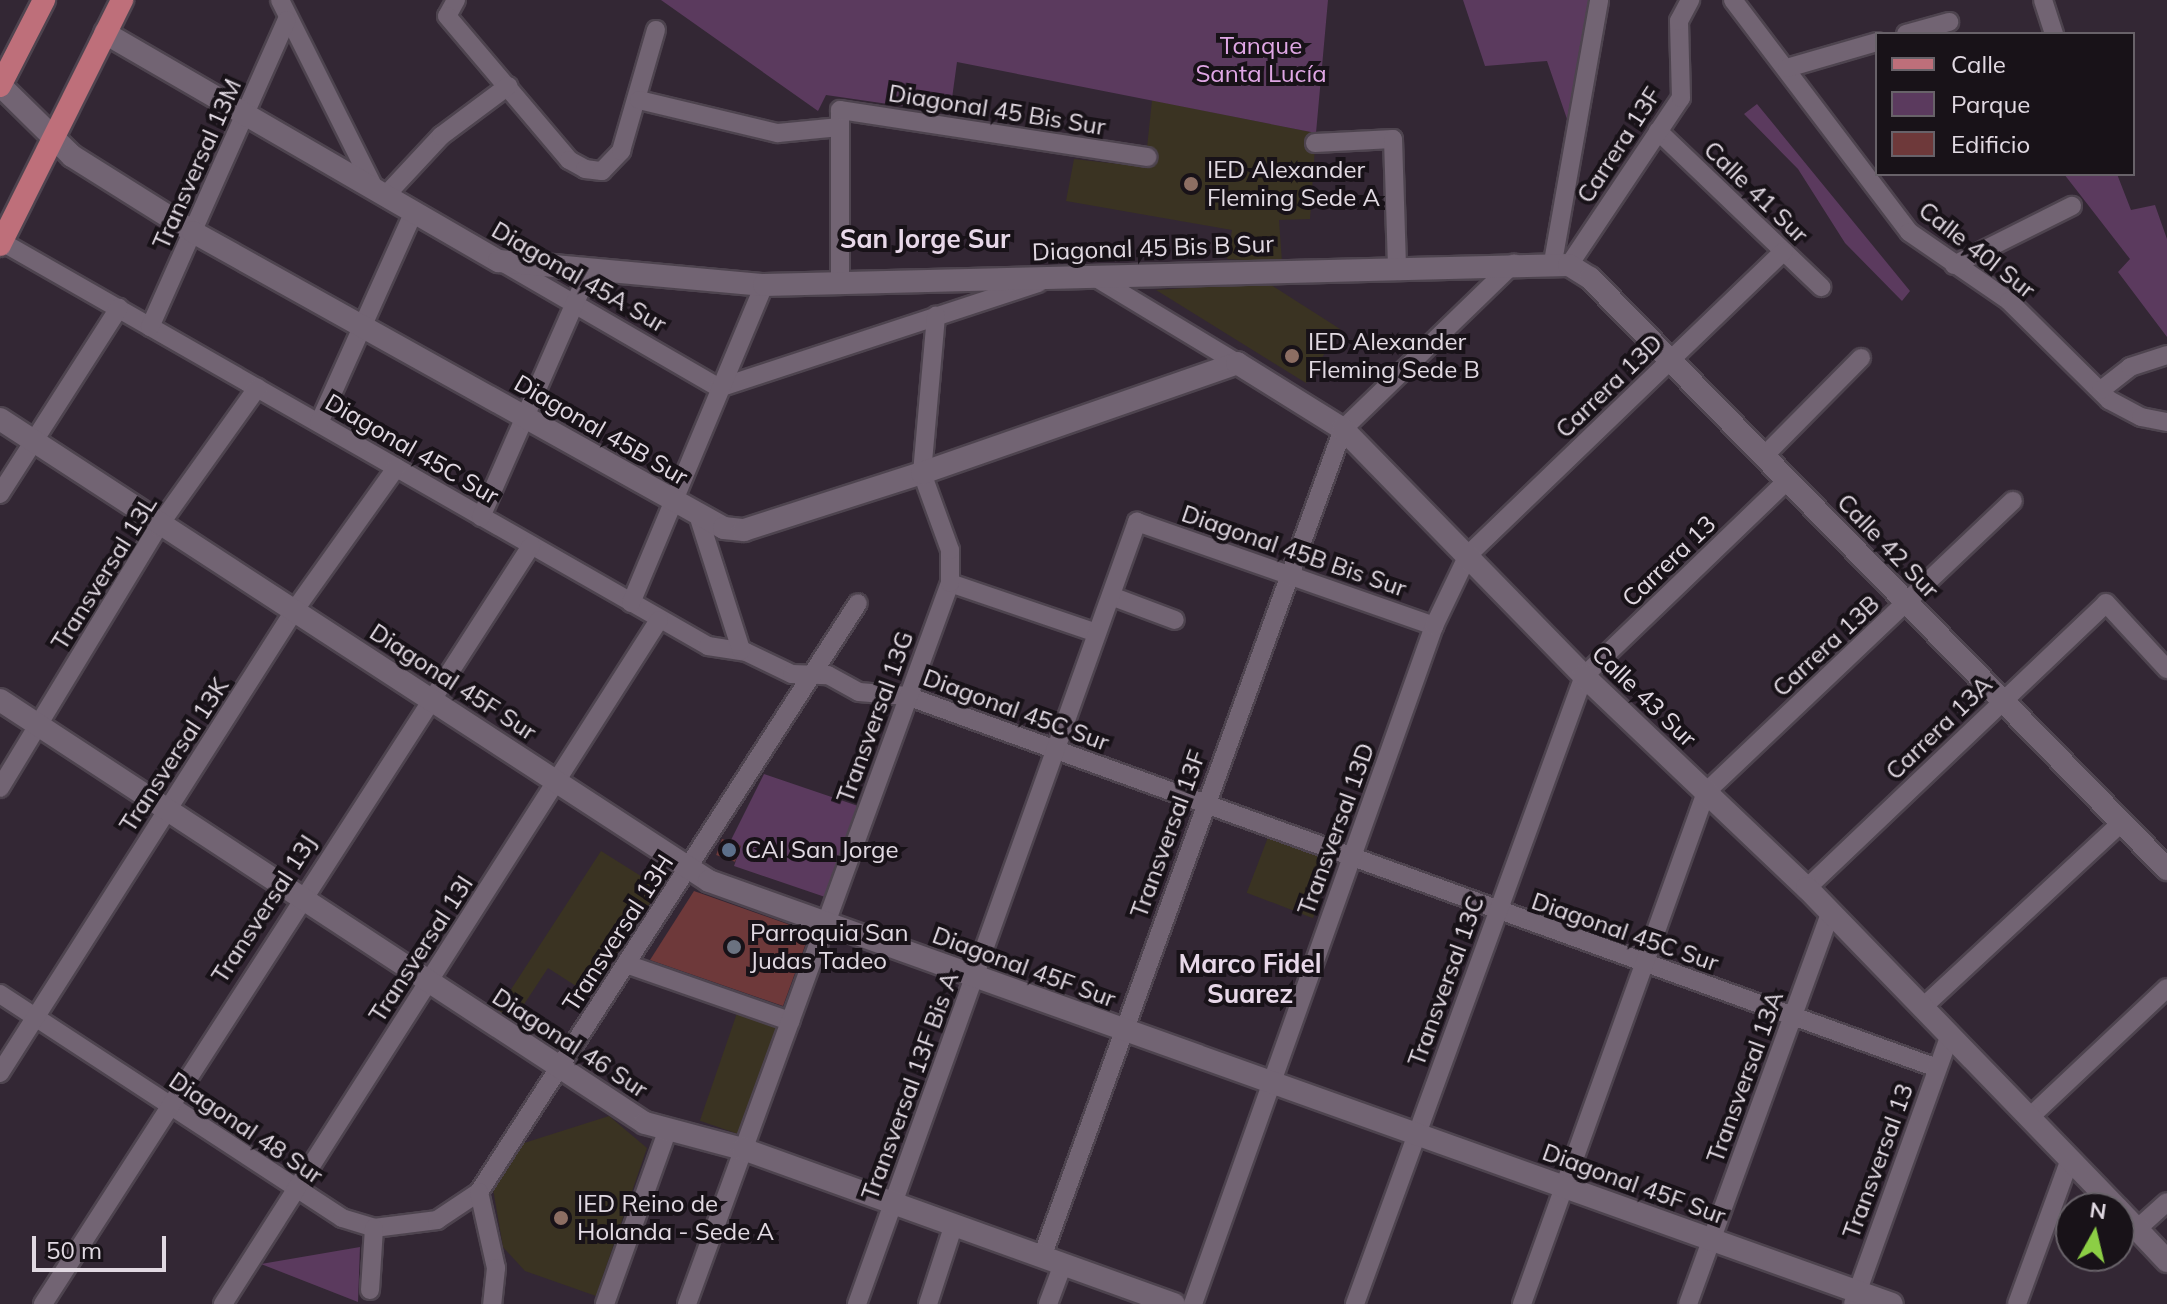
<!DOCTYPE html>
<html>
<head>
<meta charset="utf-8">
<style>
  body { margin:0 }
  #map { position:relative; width:2167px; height:1304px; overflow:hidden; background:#332734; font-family:Mulish,sans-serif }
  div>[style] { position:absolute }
  .education>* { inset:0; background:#3a3322; transform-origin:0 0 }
  .green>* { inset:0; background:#5b3a5e }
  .building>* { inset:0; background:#6e393a; transform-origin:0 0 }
  .roads { filter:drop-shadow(2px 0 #4e444f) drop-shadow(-2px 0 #4e444f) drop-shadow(0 2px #4e444f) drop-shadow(0 -2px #4e444f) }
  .minor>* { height:18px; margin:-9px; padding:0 9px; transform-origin:9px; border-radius:9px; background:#726473 }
  .tertiary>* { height:22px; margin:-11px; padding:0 11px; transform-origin:11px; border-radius:11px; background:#726473 }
  .primary>* { height:22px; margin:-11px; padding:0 11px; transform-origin:11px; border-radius:11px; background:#be6f7a }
  .dots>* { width:22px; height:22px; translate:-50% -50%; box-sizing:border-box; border:4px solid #181218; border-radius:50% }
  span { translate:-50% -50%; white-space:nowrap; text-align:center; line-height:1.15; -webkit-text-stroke:8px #181218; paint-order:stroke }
  .park-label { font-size:24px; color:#e0a7e5 }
  .street-label { font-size:24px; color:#e1d9e2 }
  .poi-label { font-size:24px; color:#e1d9e2 }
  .left { translate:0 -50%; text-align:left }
  .neighbourhood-label { font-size:26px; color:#e8d8e9; font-weight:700 }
  .legend { position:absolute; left:1875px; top:32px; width:260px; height:144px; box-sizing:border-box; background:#181218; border:2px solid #686269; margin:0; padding:10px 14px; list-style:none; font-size:24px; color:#e1d9e2 }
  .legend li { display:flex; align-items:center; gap:16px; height:40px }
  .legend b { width:40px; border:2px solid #686269 }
  .north { position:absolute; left:2055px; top:1192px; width:80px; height:80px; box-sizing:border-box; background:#181218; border:2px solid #686269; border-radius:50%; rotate:8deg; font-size:22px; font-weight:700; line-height:32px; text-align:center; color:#e1d9e2 }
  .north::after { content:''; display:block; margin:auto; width:28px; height:36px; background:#8cce45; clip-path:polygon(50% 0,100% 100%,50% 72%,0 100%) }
  .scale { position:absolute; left:32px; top:1236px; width:134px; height:36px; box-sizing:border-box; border:4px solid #e1d9e2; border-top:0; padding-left:10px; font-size:24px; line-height:28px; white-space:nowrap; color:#e1d9e2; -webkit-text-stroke:6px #181218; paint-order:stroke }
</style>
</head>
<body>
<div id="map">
  <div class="education">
    <i style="clip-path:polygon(1152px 100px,1316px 133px,1310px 219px,1279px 220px,1282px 262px,1227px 259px,1232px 230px,1066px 201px,1074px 159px,1145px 167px)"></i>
    <i style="clip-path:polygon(1268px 283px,1340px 329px,1306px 383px,1156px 290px)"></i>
    <i style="left:1270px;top:832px;width:71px;height:65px;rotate:21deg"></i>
    <i style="clip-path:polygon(601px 851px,660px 888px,590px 995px,548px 968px,513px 1021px,497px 1011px)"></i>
    <i style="left:737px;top:1013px;width:42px;height:114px;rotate:19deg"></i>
    <i style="clip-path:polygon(609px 1116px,647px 1148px,596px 1296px,525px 1271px,503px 1247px,493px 1189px,521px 1144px)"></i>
  </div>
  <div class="green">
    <i style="clip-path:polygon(661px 0,1328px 0,1316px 133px,957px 62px,950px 113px,826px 95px,818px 111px)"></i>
    <i style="clip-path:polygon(1463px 0,1590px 0,1567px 119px,1547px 61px,1485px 66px)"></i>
    <i style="clip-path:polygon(1757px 104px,1910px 291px,1902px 301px,1845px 243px,1798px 169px,1744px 114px)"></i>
    <i style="clip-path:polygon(2064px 174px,2117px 174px,2131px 210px,2155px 205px,2167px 239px,2167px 337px,2118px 272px,2130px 259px)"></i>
    <i style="clip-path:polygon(764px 774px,861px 807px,828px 898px,734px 866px,741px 846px,730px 842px)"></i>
    <i style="clip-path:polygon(360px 1247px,358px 1302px,261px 1264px)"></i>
  </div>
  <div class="building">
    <i style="left:722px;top:839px;width:20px;height:17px;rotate:20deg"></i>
    <i style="clip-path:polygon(694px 891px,810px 932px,783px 1006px,650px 960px)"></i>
  </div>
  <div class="roads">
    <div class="minor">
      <i style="left:280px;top:0;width:210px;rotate:63.4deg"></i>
      <i style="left:456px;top:0;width:18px;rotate:119deg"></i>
      <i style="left:447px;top:16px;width:189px;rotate:49.7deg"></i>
      <i style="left:569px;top:160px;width:18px;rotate:29deg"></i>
      <i style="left:585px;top:169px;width:17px;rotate:7deg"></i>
      <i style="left:602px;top:171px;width:28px;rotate:-46deg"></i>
      <i style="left:621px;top:151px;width:126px;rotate:-73.9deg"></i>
      <i style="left:1733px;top:0;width:291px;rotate:52.8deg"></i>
      <i style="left:1909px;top:232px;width:121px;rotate:34.6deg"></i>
      <i style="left:2009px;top:301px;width:141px;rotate:44.7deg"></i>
      <i style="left:2109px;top:400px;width:36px;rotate:28deg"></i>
      <i style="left:2141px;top:417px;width:26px;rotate:11deg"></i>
      <i style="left:2043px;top:0;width:36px;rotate:72deg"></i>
      <i style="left:1906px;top:34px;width:45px;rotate:-15.6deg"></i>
      <i style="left:1787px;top:68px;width:94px;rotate:-16.1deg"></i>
      <i style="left:639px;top:100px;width:143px;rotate:13.4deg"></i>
      <i style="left:778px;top:133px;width:62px;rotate:-5.5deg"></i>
      <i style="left:1658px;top:131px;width:226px;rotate:43.7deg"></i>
      <i style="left:1315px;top:143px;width:78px;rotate:-2.9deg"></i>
      <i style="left:1393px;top:139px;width:126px;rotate:88.2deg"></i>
      <i style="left:386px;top:195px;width:81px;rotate:-47deg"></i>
      <i style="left:441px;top:136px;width:84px;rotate:-36.7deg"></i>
      <i style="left:2px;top:242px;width:813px;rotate:29.78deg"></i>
      <i style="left:708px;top:646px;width:38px;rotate:9deg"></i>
      <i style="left:746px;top:652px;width:51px;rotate:25.6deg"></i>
      <i style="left:792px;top:674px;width:36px;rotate:2deg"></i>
      <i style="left:828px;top:675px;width:35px;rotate:29deg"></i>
      <i style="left:859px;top:692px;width:48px;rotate:4.8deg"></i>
      <i style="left:907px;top:696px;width:1095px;rotate:19.86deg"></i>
      <i style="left:502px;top:262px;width:251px;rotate:30.1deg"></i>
      <i style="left:719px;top:388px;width:336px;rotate:-18.2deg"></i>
      <i style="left:1553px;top:262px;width:266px;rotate:-80deg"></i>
      <i style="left:1569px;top:265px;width:201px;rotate:-56.2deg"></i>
      <i style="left:1681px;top:98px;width:77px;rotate:-91.5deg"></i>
      <i style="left:1679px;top:21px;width:24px;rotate:-62deg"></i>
      <i style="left:1954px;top:265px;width:132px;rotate:-26.6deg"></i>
      <i style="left:1093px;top:276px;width:168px;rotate:31.1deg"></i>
      <i style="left:840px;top:283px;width:173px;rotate:-90deg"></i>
      <i style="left:840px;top:110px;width:311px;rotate:8.7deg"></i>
      <i style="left:150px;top:327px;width:336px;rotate:-66deg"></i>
      <i style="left:2101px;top:390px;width:37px;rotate:-38deg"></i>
      <i style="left:2130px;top:367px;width:39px;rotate:-18deg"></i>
      <i style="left:319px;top:423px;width:231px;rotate:-65.8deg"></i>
      <i style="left:1764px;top:456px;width:138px;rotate:-45.3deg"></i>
      <i style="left:0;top:494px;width:221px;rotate:-57.4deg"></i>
      <i style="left:481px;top:517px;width:271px;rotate:-66.3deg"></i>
      <i style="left:699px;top:518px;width:139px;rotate:72.3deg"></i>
      <i style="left:950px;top:583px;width:155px;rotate:18.8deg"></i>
      <i style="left:1111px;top:596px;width:68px;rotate:20.6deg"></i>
      <i style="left:631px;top:603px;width:345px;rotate:-67.3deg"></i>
      <i style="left:0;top:788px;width:305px;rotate:-58.8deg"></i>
      <i style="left:158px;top:527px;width:171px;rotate:-54.5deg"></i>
      <i style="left:1807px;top:888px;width:413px;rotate:-43.6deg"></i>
      <i style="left:2106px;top:603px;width:90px;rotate:47.3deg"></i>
      <i style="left:626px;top:964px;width:174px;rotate:19.2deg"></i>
      <i style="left:0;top:994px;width:409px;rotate:33.2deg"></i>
      <i style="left:342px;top:1218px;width:34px;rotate:17deg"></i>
      <i style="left:374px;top:1228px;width:64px;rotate:-7.2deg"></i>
      <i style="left:437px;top:1220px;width:50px;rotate:-33.7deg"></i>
      <i style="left:479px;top:1192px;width:700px;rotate:-57.24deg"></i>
      <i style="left:1923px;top:1007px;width:272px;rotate:-42.9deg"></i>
      <i style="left:0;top:1073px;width:548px;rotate:-57.53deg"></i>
      <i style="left:294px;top:611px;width:176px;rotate:-54.5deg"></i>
      <i style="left:2030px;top:1117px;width:188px;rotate:-43.3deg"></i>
      <i style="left:479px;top:1192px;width:78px;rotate:77.4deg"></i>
      <i style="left:496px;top:1268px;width:36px;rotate:96deg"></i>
      <i style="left:2137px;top:1229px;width:40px;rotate:-42deg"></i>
      <i style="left:1042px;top:1257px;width:881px;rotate:-70.02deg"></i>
      <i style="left:1343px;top:429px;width:238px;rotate:-44.1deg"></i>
      <i style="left:370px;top:1290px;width:62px;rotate:-86.3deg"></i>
      <i style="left:43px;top:1304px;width:902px;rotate:-57.23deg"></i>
      <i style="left:223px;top:1304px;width:811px;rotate:-57.49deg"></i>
      <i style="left:605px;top:1304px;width:183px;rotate:-70.2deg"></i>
      <i style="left:687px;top:1304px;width:767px;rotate:-69.96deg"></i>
      <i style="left:950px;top:583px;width:33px;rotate:-90deg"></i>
      <i style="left:950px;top:550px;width:82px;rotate:-110deg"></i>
      <i style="left:922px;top:473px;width:158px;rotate:-84.9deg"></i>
      <i style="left:857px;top:1304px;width:831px;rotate:-70.3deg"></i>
      <i style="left:1137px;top:522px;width:315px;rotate:19.3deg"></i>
      <i style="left:928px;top:1304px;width:84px;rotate:-72deg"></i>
      <i style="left:1048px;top:1304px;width:43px;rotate:-69.4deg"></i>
      <i style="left:1193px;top:1304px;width:720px;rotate:-70.43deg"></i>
      <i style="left:1434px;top:626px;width:79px;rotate:-64.4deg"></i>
      <i style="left:1468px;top:555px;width:438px;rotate:-43.9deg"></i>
      <i style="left:1355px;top:1304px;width:668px;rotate:-69.97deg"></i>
      <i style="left:1584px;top:676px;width:283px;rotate:-43.9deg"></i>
      <i style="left:1522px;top:1304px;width:544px;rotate:-70.23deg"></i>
      <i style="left:1706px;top:792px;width:423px;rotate:-43.5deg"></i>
      <i style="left:1688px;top:1304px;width:417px;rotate:-70deg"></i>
      <i style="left:1853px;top:1304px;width:287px;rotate:-70.2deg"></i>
      <i style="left:2017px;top:1304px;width:154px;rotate:-69.9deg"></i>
    </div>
    <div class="tertiary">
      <i style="left:105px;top:33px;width:455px;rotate:30.1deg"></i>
      <i style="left:499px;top:261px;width:266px;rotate:5.2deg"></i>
      <i style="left:764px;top:285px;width:805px;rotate:-1.42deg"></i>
      <i style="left:1569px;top:265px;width:25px;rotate:32deg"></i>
      <i style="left:1590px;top:278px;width:826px;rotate:45.69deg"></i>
      <i style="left:0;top:85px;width:101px;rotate:44.6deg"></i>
      <i style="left:72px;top:156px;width:143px;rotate:32.1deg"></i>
      <i style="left:193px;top:232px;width:608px;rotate:29.14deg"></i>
      <i style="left:724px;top:528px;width:20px;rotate:6deg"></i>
      <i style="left:744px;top:530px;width:187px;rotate:-17.8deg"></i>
      <i style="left:922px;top:473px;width:334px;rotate:-19.2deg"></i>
      <i style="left:1237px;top:363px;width:125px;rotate:31.9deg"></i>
      <i style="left:1343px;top:429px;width:345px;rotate:45.7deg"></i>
      <i style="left:1584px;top:676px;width:308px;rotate:43.6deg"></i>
      <i style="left:1807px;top:888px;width:446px;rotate:45.9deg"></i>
      <i style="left:0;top:419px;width:846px;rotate:33.09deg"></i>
      <i style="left:709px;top:881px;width:1256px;rotate:19.68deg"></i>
      <i style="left:0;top:700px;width:771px;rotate:33.26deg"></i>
      <i style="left:645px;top:1123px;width:101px;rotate:14.9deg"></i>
      <i style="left:743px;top:1149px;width:458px;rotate:19.8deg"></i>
      <i style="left:2119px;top:1210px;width:70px;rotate:46.7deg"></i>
    </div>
    <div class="primary">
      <i style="left:0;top:86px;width:97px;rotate:-62.9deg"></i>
      <i style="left:0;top:245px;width:274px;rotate:-63.5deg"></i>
    </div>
  </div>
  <div class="dots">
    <i style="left:1191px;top:184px;background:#8d6e63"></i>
    <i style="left:1292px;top:356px;background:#8d6e63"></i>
    <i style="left:729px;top:850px;background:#5c6f8a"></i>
    <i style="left:734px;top:947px;background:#6b7280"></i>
    <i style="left:561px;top:1218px;background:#8d6e63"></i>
  </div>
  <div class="park-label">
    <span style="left:1261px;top:60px">Tanque<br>Santa Lucía</span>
  </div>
  <div class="street-label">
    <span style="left:997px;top:110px;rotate:9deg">Diagonal 45 Bis Sur</span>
    <span style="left:1619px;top:145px;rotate:-57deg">Carrera 13F</span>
    <span style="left:197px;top:164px;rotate:-66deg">Transversal 13M</span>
    <span style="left:1756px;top:192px;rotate:44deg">Calle 41 Sur</span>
    <span style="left:1153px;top:248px;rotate:-2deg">Diagonal 45 Bis B Sur</span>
    <span style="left:1977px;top:250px;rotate:38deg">Calle 40I Sur</span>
    <span style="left:579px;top:277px;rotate:30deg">Diagonal 45A Sur</span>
    <span style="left:1609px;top:386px;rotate:-44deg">Carrera 13D</span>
    <span style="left:601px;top:430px;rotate:30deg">Diagonal 45B Sur</span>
    <span style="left:412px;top:449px;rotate:30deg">Diagonal 45C Sur</span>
    <span style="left:1888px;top:546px;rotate:46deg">Calle 42 Sur</span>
    <span style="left:1294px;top:551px;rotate:19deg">Diagonal 45B Bis Sur</span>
    <span style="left:1669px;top:561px;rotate:-44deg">Carrera 13</span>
    <span style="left:104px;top:573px;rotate:-58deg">Transversal 13L</span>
    <span style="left:1826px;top:646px;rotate:-43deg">Carrera 13B</span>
    <span style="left:453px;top:682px;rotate:33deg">Diagonal 45F Sur</span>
    <span style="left:1644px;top:696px;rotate:44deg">Calle 43 Sur</span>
    <span style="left:1016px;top:710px;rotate:20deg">Diagonal 45C Sur</span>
    <span style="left:875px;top:717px;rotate:-70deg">Transversal 13G</span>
    <span style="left:1939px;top:728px;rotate:-44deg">Carrera 13A</span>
    <span style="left:174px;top:755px;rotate:-57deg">Transversal 13K</span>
    <span style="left:1336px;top:829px;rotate:-70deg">Transversal 13D</span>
    <span style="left:1168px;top:834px;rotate:-70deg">Transversal 13F</span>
    <span style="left:264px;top:909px;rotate:-57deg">Transversal 13J</span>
    <span style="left:1625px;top:932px;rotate:19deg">Diagonal 45C Sur</span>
    <span style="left:618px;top:933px;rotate:-57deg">Transversal 13H</span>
    <span style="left:421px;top:949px;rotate:-57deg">Transversal 13I</span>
    <span style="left:1024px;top:967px;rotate:20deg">Diagonal 45F Sur</span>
    <span style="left:1446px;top:981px;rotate:-70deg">Transversal 13C</span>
    <span style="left:570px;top:1043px;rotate:33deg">Diagonal 46 Sur</span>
    <span style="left:1745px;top:1077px;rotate:-70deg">Transversal 13A</span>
    <span style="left:910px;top:1086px;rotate:-70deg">Transversal 13F Bis A</span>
    <span style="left:246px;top:1128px;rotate:34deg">Diagonal 48 Sur</span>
    <span style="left:1878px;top:1161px;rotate:-70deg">Transversal 13</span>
    <span style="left:1634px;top:1184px;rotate:20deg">Diagonal 45F Sur</span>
  </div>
  <div class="poi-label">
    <span class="left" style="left:1207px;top:184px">IED Alexander<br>Fleming Sede A</span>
    <span class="left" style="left:1308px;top:356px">IED Alexander<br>Fleming Sede B</span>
    <span class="left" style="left:745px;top:850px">CAI San Jorge</span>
    <span class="left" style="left:750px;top:947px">Parroquia San<br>Judas Tadeo</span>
    <span class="left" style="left:577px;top:1218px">IED Reino de<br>Holanda - Sede A</span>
  </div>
  <div class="neighbourhood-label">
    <span style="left:925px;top:239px">San Jorge Sur</span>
    <span style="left:1250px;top:979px">Marco Fidel<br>Suarez</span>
  </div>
  <ul class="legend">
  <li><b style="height:10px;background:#be6f7a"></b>Calle</li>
  <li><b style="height:22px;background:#5b3a5e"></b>Parque</li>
  <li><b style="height:22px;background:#6e393a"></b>Edificio</li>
  </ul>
  <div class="north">N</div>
  <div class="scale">50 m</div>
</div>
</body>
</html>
